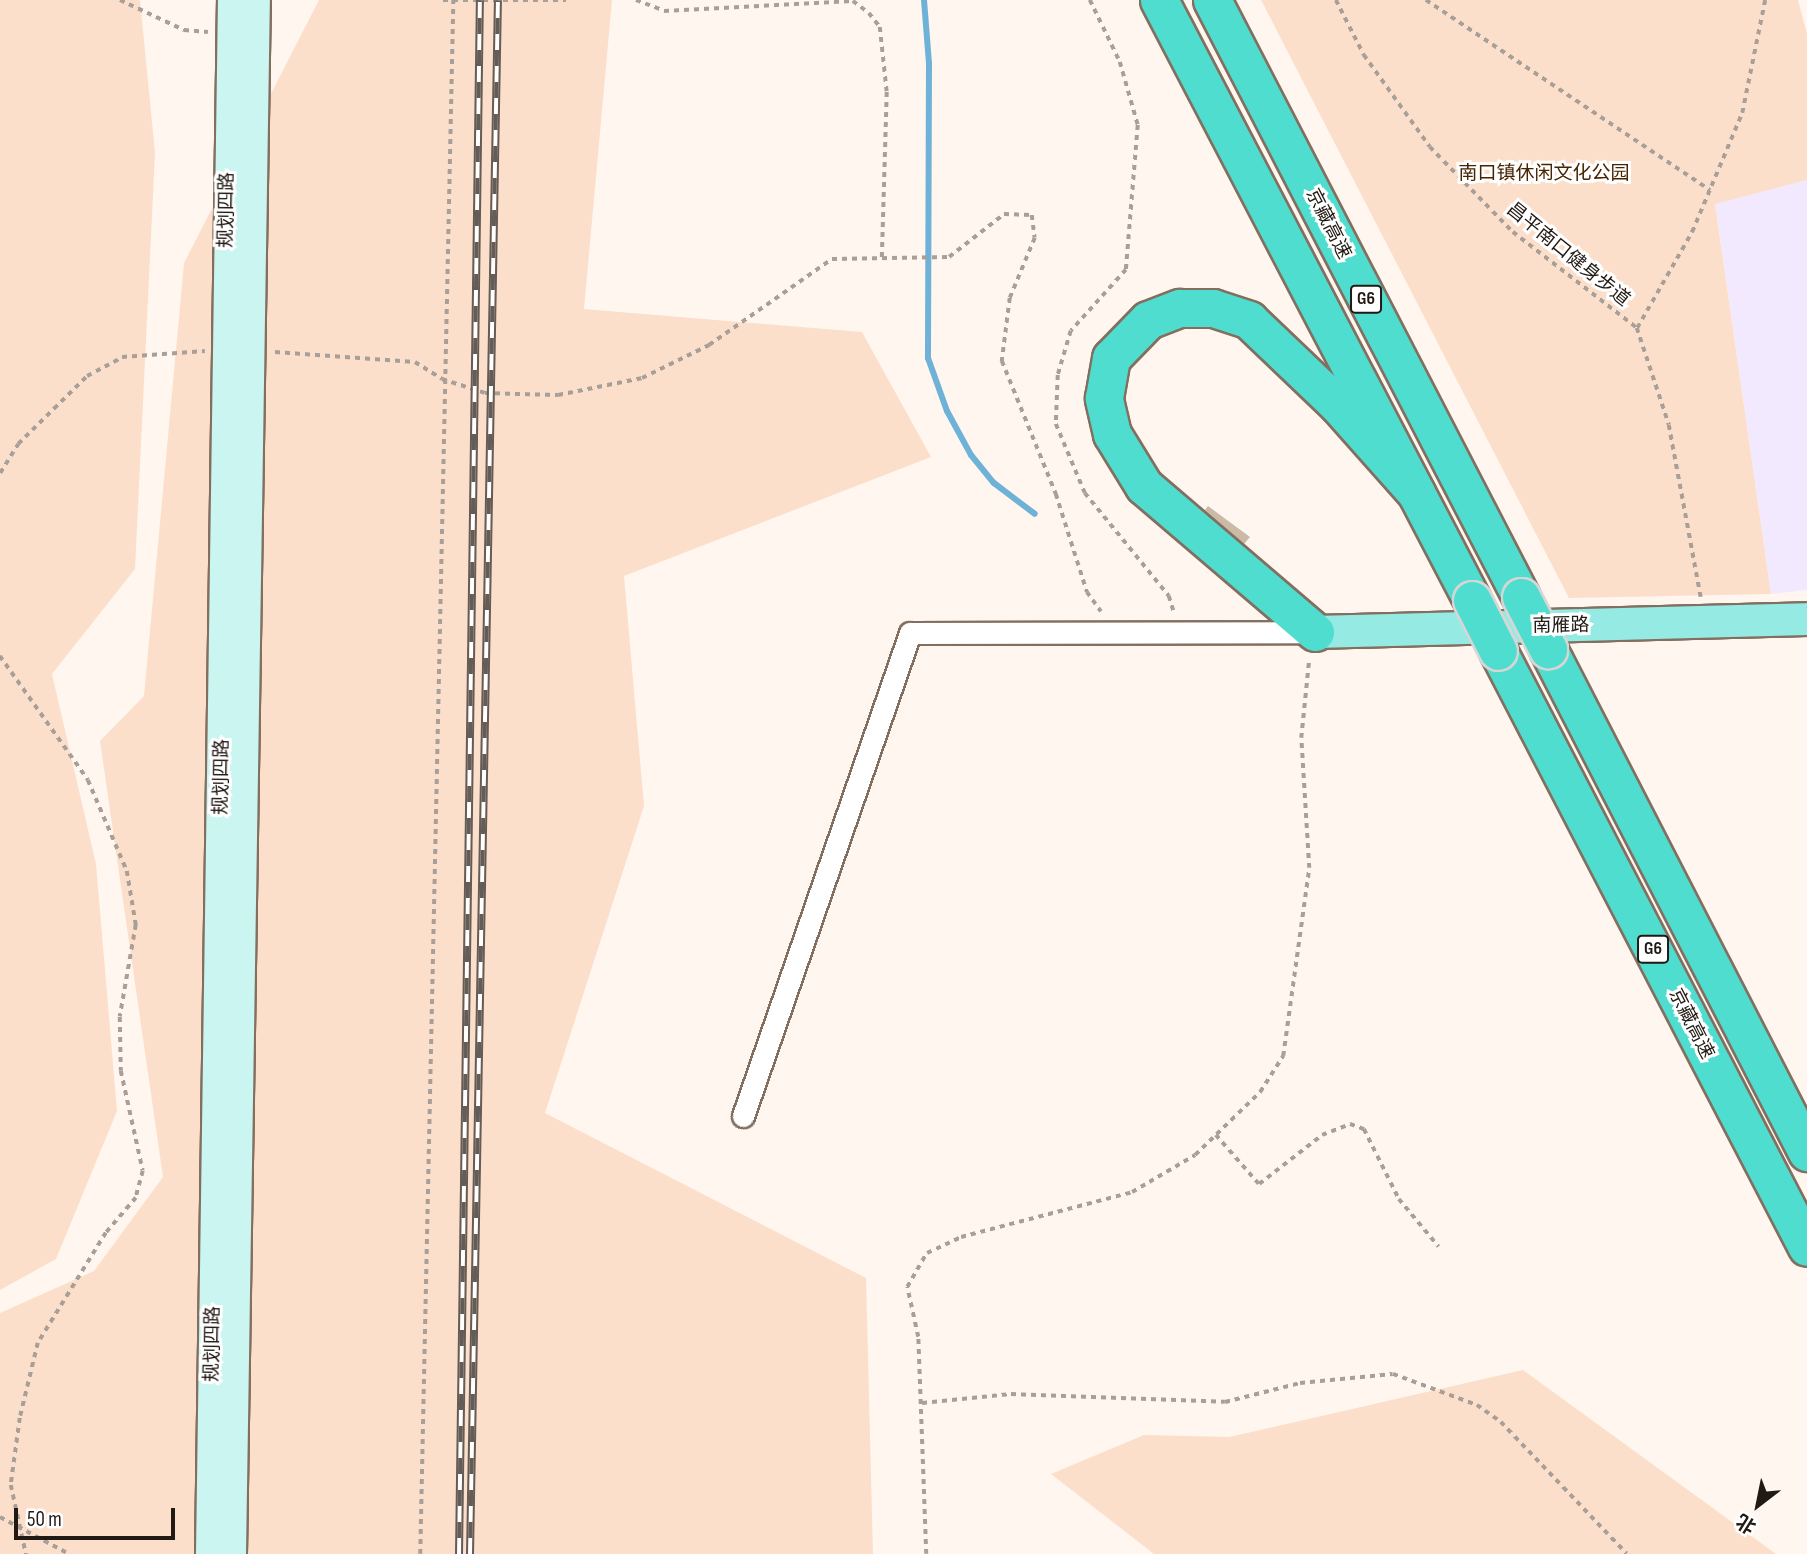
<!DOCTYPE html>
<html>
<head>
<meta charset="utf-8">
<style>
  body { margin:0 }
  #map { position:relative; width:1807px; height:1554px; overflow:hidden; background:#fff6ef; font-family:"Sofia Sans Condensed","Noto Sans SC",sans-serif }
  div>[style] { position:absolute }
  .industrial>* { inset:0; background:#f3e9fe }
  .green>* { inset:0; background:#fcdfca }
  .stream>* { height:6px; margin:-3px; padding:0 3px; transform-origin:3px; border-radius:3px; background:#6eb2d7 }
  .building>* { inset:0; background:#cabaa6 }
  .path>* { height:3.5px; margin-top:-1.75px; transform-origin:0; background:repeating-linear-gradient(90deg,#a89f99 0 5px,transparent 0 10px) }
  .roads { filter:drop-shadow(2px 0 #836f60) drop-shadow(-2px 0 #836f60) drop-shadow(0 2px #836f60) drop-shadow(0 -2px #836f60) }
  .street>* { height:21px; margin:-10.5px; padding:0 10.5px; transform-origin:10.5px; border-radius:10.5px; background:#fff }
  .secondary>* { height:28px; margin:-14px; padding:0 14px; transform-origin:14px; border-radius:14px; background:#caf5f1 }
  .primary>* { height:32px; margin:-16px; padding:0 16px; transform-origin:16px; border-radius:16px; background:#95ebe3 }
  .highway>* { height:37px; margin:-18.5px; padding:0 18.5px; transform-origin:18.5px; border-radius:18.5px; background:#4fddd0 }
  .rail>* { height:8px; margin-top:-4px; transform-origin:0; background:repeating-linear-gradient(90deg,#fff 0 16px,#645c56 0 32px); box-sizing:border-box; border-block:2px solid #645c56 }
  .bridges { filter:drop-shadow(2px 0 #d7d6d5) drop-shadow(-2px 0 #d7d6d5) drop-shadow(0 2px #d7d6d5) drop-shadow(0 -2px #d7d6d5) }
  .highway-bridge>* { height:37px; margin:-18.5px; padding:0 18.5px; transform-origin:18.5px; border-radius:18.5px; background:#4fddd0 }
  span { translate:-50% -50%; white-space:nowrap; text-align:center; line-height:1.15; -webkit-text-stroke:6px #fff; paint-order:stroke }
  .shield-label span { padding:2px 5px; background:#fff; border:2px solid; border-radius:5px; -webkit-text-stroke-width:0 }
  .shield-label { font-size:18px; color:#211913; font-weight:700 }
  .park-label { font-size:19px; color:#472301 }
  .street-label { font-size:19px; color:#211913 }
  .north { position:absolute; left:1723px; top:1470px; width:70px; height:70px; -webkit-text-stroke:5px #fff; paint-order:stroke; rotate:212deg; font-size:19px; font-weight:700; line-height:28px; text-align:center; color:#211913 }
  .north::after { content:''; display:block; margin:auto; width:24px; height:32px; background:#211913; clip-path:polygon(50% 0,100% 100%,50% 72%,0 100%) }
  .scale { position:absolute; left:14px; top:1508px; width:161px; height:32px; box-sizing:border-box; border:4px solid #211913; border-top:0; padding-left:9px; font-size:21px; line-height:24px; white-space:nowrap; color:#211913; -webkit-text-stroke:5px #fff; paint-order:stroke }
</style>
</head>
<body>
<div id="map">
  <div class="industrial">
    <i style="clip-path:polygon(1807px 180px,1807px 590px,1771px 594px,1715px 203px)"></i>
  </div>
  <div class="green">
    <i style="clip-path:polygon(0 0,140px 0,155px 153px,135px 569px,52px 674px,96px 864px,117px 1111px,56px 1259px,0 1290px)"></i>
    <i style="clip-path:polygon(319px 0,612px 0,584px 309px,862px 332px,931px 457px,624px 576px,644px 806px,545px 1113px,866px 1278px,873px 1554px,0 1554px,0 1313px,94px 1271px,163px 1177px,100px 741px,144px 696px,184px 263px)"></i>
    <i style="clip-path:polygon(1261px 0,1798px 0,1807px 34px,1807px 180px,1715px 204px,1771px 594px,1569px 598px)"></i>
    <i style="clip-path:polygon(1523px 1370px,1776px 1554px,1154px 1554px,1051px 1474px,1144px 1435px,1229px 1437px)"></i>
  </div>
  <div class="stream">
    <i style="left:924px;top:0;width:64px;rotate:85.5deg"></i>
    <i style="left:929px;top:64px;width:294px;rotate:90.2deg"></i>
    <i style="left:928px;top:358px;width:56px;rotate:70.3deg"></i>
    <i style="left:947px;top:411px;width:50px;rotate:61.4deg"></i>
    <i style="left:971px;top:455px;width:36px;rotate:51deg"></i>
    <i style="left:994px;top:483px;width:51px;rotate:37.1deg"></i>
  </div>
  <div class="building">
    <i style="clip-path:polygon(1208px 506px,1250px 537px,1244px 544px,1205px 510px)"></i>
  </div>
  <div class="path">
    <i style="left:120px;top:0;width:71px;rotate:25.1deg"></i>
    <i style="left:184px;top:30px;width:24px;rotate:5deg"></i>
    <i style="left:443px;top:0;width:123px"></i>
    <i style="left:636px;top:0;width:30px;rotate:21deg"></i>
    <i style="left:664px;top:11px;width:189px;rotate:-3deg"></i>
    <i style="left:853px;top:1px;width:20px;rotate:37deg"></i>
    <i style="left:869px;top:13px;width:18px;rotate:52deg"></i>
    <i style="left:880px;top:27px;width:65px;rotate:83.9deg"></i>
    <i style="left:887px;top:92px;width:166px;rotate:91.7deg"></i>
    <i style="left:1090px;top:0;width:69px;rotate:64.2deg"></i>
    <i style="left:1120px;top:62px;width:66px;rotate:74.1deg"></i>
    <i style="left:1138px;top:125px;width:145px;rotate:94.7deg"></i>
    <i style="left:1126px;top:270px;width:82px;rotate:132deg"></i>
    <i style="left:1071px;top:331px;width:46px;rotate:106.5deg"></i>
    <i style="left:1058px;top:375px;width:49px;rotate:92.3deg"></i>
    <i style="left:1056px;top:424px;width:75px;rotate:67.2deg"></i>
    <i style="left:1085px;top:493px;width:133px;rotate:50.8deg"></i>
    <i style="left:1169px;top:596px;width:17px;rotate:73deg"></i>
    <i style="left:1336px;top:0;width:62px;rotate:63deg"></i>
    <i style="left:1364px;top:55px;width:113px;rotate:54.3deg"></i>
    <i style="left:1430px;top:147px;width:119px;rotate:45.7deg"></i>
    <i style="left:1513px;top:232px;width:157px;rotate:37.7deg"></i>
    <i style="left:1637px;top:328px;width:102px;rotate:71.7deg"></i>
    <i style="left:1669px;top:425px;width:175px;rotate:79.5deg"></i>
    <i style="left:1426px;top:0;width:342px;rotate:33.8deg"></i>
    <i style="left:1637px;top:328px;width:111px;rotate:-60.2deg"></i>
    <i style="left:1692px;top:232px;width:129px;rotate:-67.2deg"></i>
    <i style="left:1742px;top:113px;width:115px;rotate:-78.5deg"></i>
    <i style="left:275px;top:352px;width:140px;rotate:4.1deg"></i>
    <i style="left:415px;top:362px;width:32px;rotate:32deg"></i>
    <i style="left:442px;top:379px;width:45px;rotate:18deg"></i>
    <i style="left:485px;top:393px;width:73px;rotate:1.6deg"></i>
    <i style="left:558px;top:395px;width:86px;rotate:-11.4deg"></i>
    <i style="left:642px;top:378px;width:75px;rotate:-26.2deg"></i>
    <i style="left:709px;top:345px;width:150px;rotate:-35deg"></i>
    <i style="left:832px;top:259px;width:117px;rotate:-1deg"></i>
    <i style="left:949px;top:257px;width:70px;rotate:-38deg"></i>
    <i style="left:1004px;top:214px;width:28px;rotate:2deg"></i>
    <i style="left:1032px;top:215px;width:23px;rotate:83deg"></i>
    <i style="left:1035px;top:238px;width:65px;rotate:112.6deg"></i>
    <i style="left:1010px;top:298px;width:64px;rotate:97.2deg"></i>
    <i style="left:1002px;top:361px;width:144px;rotate:67.9deg"></i>
    <i style="left:1056px;top:494px;width:103px;rotate:72.4deg"></i>
    <i style="left:1087px;top:592px;width:24px;rotate:54deg"></i>
    <i style="left:0;top:473px;width:34px;rotate:-58deg"></i>
    <i style="left:18px;top:444px;width:97px;rotate:-44.6deg"></i>
    <i style="left:87px;top:376px;width:40px;rotate:-28deg"></i>
    <i style="left:122px;top:357px;width:83px;rotate:-4.1deg"></i>
    <i style="left:0;top:656px;width:152px;rotate:54.6deg"></i>
    <i style="left:88px;top:780px;width:99px;rotate:66.8deg"></i>
    <i style="left:127px;top:871px;width:55px;rotate:80.5deg"></i>
    <i style="left:136px;top:925px;width:93px;rotate:99.9deg"></i>
    <i style="left:120px;top:1017px;width:54px;rotate:88.9deg"></i>
    <i style="left:121px;top:1071px;width:102px;rotate:77.6deg"></i>
    <i style="left:143px;top:1171px;width:28px;rotate:105deg"></i>
    <i style="left:136px;top:1198px;width:46px;rotate:130.6deg"></i>
    <i style="left:106px;top:1233px;width:129px;rotate:121.7deg"></i>
    <i style="left:38px;top:1343px;width:77px;rotate:103.5deg"></i>
    <i style="left:20px;top:1418px;width:68px;rotate:97.7deg"></i>
    <i style="left:11px;top:1485px;width:71px;rotate:77.7deg"></i>
    <i style="left:1216px;top:1135px;width:65px;rotate:48.7deg"></i>
    <i style="left:1259px;top:1184px;width:80px;rotate:-37.9deg"></i>
    <i style="left:1322px;top:1135px;width:30px;rotate:-21deg"></i>
    <i style="left:1350px;top:1124px;width:15px;rotate:20deg"></i>
    <i style="left:1364px;top:1129px;width:78px;rotate:63.4deg"></i>
    <i style="left:1399px;top:1199px;width:62px;rotate:50.2deg"></i>
    <i style="left:922px;top:1403px;width:89px;rotate:-5.8deg"></i>
    <i style="left:1011px;top:1394px;width:214px;rotate:2.1deg"></i>
    <i style="left:1225px;top:1402px;width:77px;rotate:-14.2deg"></i>
    <i style="left:1300px;top:1383px;width:93px;rotate:-5.5deg"></i>
    <i style="left:1393px;top:1374px;width:90px;rotate:20.3deg"></i>
    <i style="left:1477px;top:1405px;width:29px;rotate:35deg"></i>
    <i style="left:1501px;top:1422px;width:182px;rotate:46.3deg"></i>
    <i style="left:0;top:1517px;width:78px;rotate:28.2deg"></i>
    <i style="left:420px;top:1554px;width:1554px;rotate:-88.78deg"></i>
    <i style="left:926px;top:1554px;width:217px;rotate:-92.1deg"></i>
    <i style="left:918px;top:1337px;width:51px;rotate:-102.4deg"></i>
    <i style="left:907px;top:1287px;width:39px;rotate:-60deg"></i>
    <i style="left:927px;top:1253px;width:38px;rotate:-25deg"></i>
    <i style="left:961px;top:1237px;width:177px;rotate:-14.7deg"></i>
    <i style="left:1132px;top:1192px;width:73px;rotate:-30.4deg"></i>
    <i style="left:1195px;top:1155px;width:91px;rotate:-44.1deg"></i>
    <i style="left:1260px;top:1092px;width:43px;rotate:-57.4deg"></i>
    <i style="left:1283px;top:1056px;width:190px;rotate:-82.1deg"></i>
    <i style="left:1309px;top:868px;width:130px;rotate:-93.5deg"></i>
    <i style="left:1301px;top:738px;width:79px;rotate:-84.2deg"></i>
  </div>
  <div class="roads">
    <div class="street">
      <i style="left:743px;top:1116px;width:511px;rotate:-70.93deg"></i>
      <i style="left:910px;top:633px;width:403px;rotate:-0.1deg"></i>
    </div>
    <div class="secondary">
      <i style="left:210px;top:1554px;width:1554px;rotate:-89.19deg"></i>
      <i style="left:232px;top:1554px;width:1554px;rotate:-89.12deg"></i>
    </div>
    <div class="primary">
      <i style="left:1315px;top:632px;width:492px;rotate:-1.5deg"></i>
    </div>
    <div class="highway">
      <i style="left:1159px;top:0;width:677px;rotate:62.45deg"></i>
      <i style="left:1212px;top:0;width:672px;rotate:62.63deg"></i>
      <i style="left:1315px;top:632px;width:225px;rotate:-139.5deg"></i>
      <i style="left:1144px;top:486px;width:61px;rotate:-121.6deg"></i>
      <i style="left:1112px;top:434px;width:37px;rotate:-103deg"></i>
      <i style="left:1104px;top:398px;width:41px;rotate:-80.1deg"></i>
      <i style="left:1111px;top:358px;width:53px;rotate:-45.8deg"></i>
      <i style="left:1148px;top:320px;width:34px;rotate:-21deg"></i>
      <i style="left:1180px;top:308px;width:33px"></i>
      <i style="left:1213px;top:308px;width:38px;rotate:18deg"></i>
      <i style="left:1249px;top:320px;width:123px;rotate:43.7deg"></i>
      <i style="left:1338px;top:405px;width:118px;rotate:48.4deg"></i>
      <i style="left:1548px;top:649px;width:566px;rotate:62.76deg"></i>
      <i style="left:1498px;top:651px;width:671px;rotate:62.6deg"></i>
    </div>
  </div>
  <div class="rail">
    <i style="left:459px;top:1554px;width:1554px;rotate:-89.23deg"></i>
    <i style="left:470px;top:1554px;width:1554px;rotate:-88.97deg"></i>
  </div>
  <div class="bridges">
    <div class="highway-bridge">
      <i style="left:1521px;top:597px;width:59px;rotate:62.6deg"></i>
      <i style="left:1472px;top:600px;width:57px;rotate:63deg"></i>
    </div>
  </div>
  <div class="shield-label">
    <span style="left:1366px;top:299px">G6</span>
    <span style="left:1653px;top:949px">G6</span>
  </div>
  <div class="park-label">
    <span style="left:1544px;top:174px">南口镇休闲文化公园</span>
  </div>
  <div class="street-label">
    <span style="left:227px;top:210px;rotate:-89deg">规划四路</span>
    <span style="left:1328px;top:224px;rotate:63deg">京藏高速</span>
    <span style="left:1568px;top:255px;rotate:39deg">昌平南口健身步道</span>
    <span style="left:1561px;top:626px;rotate:-1deg">南雁路</span>
    <span style="left:222px;top:777px;rotate:-89deg">规划四路</span>
    <span style="left:1691px;top:1024px;rotate:63deg">京藏高速</span>
    <span style="left:213px;top:1344px;rotate:-89deg">规划四路</span>
  </div>
  <div class="north">北</div>
  <div class="scale">50 m</div>
</div>
</body>
</html>
